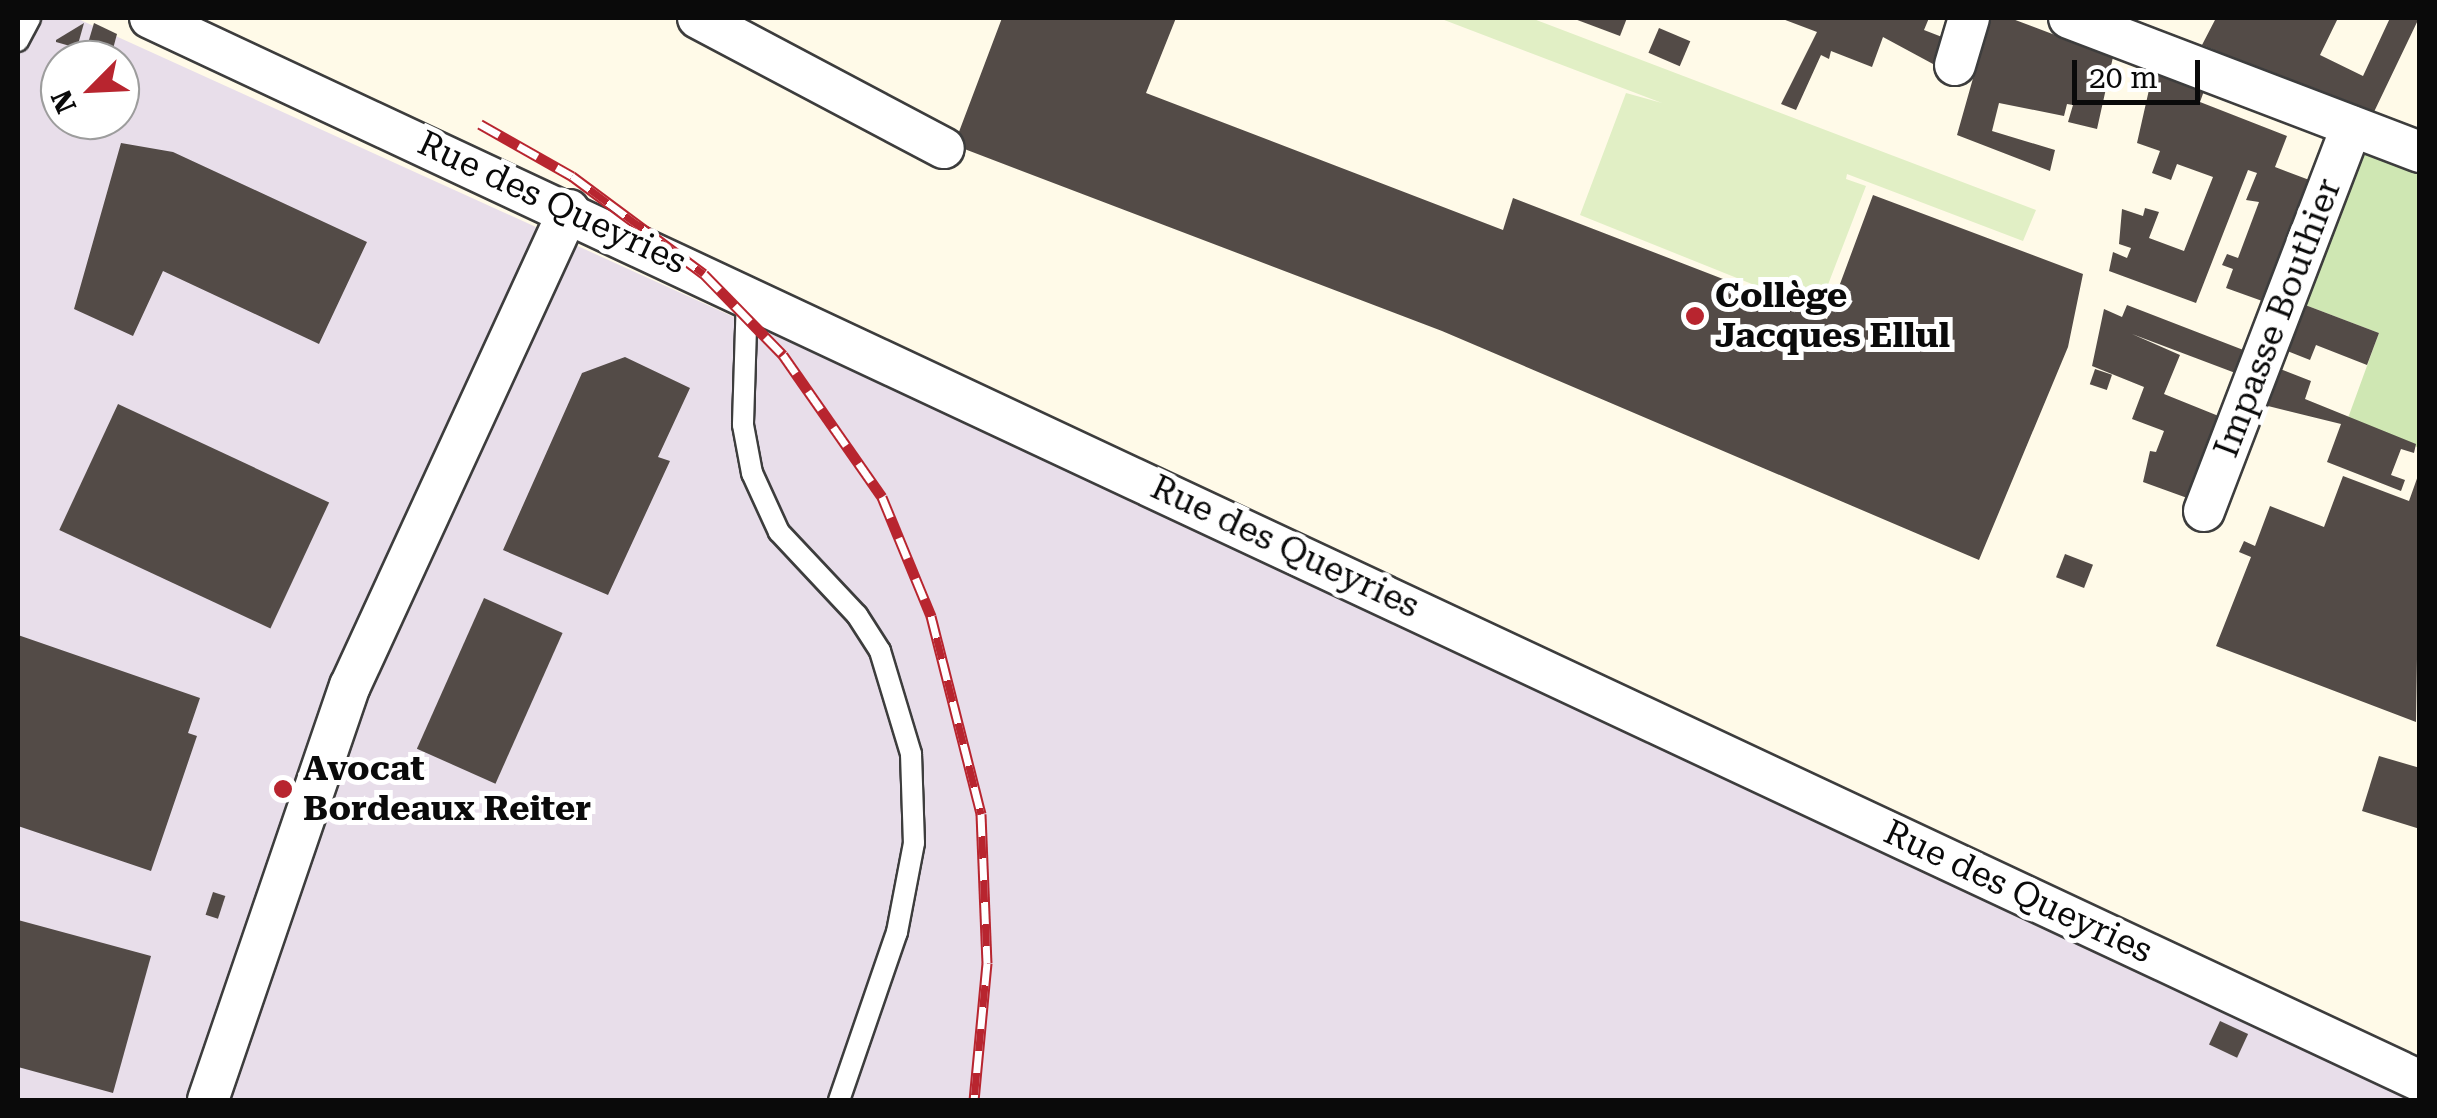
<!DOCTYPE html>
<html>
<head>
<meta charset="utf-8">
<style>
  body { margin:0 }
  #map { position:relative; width:2437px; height:1118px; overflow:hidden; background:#fffae8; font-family:"Roboto Serif",serif }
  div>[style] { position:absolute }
  .industrial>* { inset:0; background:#e8deea }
  .green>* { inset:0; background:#cfe7b3 }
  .pitch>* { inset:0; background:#e1efc5 }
  .building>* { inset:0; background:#534b47; transform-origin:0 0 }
  .roads { filter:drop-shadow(2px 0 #3d3d3d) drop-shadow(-2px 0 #3d3d3d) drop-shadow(0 2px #3d3d3d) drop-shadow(0 -2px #3d3d3d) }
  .lane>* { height:20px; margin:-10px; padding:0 10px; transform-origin:10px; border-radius:10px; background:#fff }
  .street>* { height:40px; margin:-20px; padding:0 20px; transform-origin:20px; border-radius:20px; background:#fff }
  .rail>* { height:11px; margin-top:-5.5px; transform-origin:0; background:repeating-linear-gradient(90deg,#fff 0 22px,#b8252f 0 44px); box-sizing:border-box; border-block:2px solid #b8252f }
  .dots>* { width:28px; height:28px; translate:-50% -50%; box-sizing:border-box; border:5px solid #fff; border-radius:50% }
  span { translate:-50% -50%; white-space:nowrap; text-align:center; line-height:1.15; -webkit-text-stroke:10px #fff; paint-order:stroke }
  .street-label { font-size:35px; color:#0a0a0a }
  .poi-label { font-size:35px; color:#0a0a0a; font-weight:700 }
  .left { translate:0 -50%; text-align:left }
  .frame { position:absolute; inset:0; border:20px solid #0a0a0a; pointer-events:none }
  .north { position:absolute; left:40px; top:40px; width:100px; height:100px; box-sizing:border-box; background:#fff; border:2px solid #9d9d9d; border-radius:50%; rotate:246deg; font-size:28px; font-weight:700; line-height:40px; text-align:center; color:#0a0a0a }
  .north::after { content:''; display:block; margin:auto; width:35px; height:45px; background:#b8252f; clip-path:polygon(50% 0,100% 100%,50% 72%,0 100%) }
  .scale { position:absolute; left:2072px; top:60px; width:128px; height:45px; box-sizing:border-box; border:5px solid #0a0a0a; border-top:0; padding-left:12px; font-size:30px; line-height:35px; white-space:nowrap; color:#0a0a0a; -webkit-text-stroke:8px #fff; paint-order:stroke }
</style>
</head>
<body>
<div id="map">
  <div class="industrial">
    <i style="clip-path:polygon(evenodd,18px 18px,76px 18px,2419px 1083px,2419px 1100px,18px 1100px,18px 18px,60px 60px,120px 60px,120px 120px,60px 120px,60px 60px)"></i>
  </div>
  <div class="green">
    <i style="clip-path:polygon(2360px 144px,2419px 168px,2419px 448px,2348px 418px,2379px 333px,2300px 303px)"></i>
  </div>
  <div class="pitch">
    <i style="clip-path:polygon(1439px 18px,1531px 18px,2036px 210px,2023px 241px,1847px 174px,1846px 179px,1866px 186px,1819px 308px,1799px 303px,1580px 215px,1626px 93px,1662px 103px)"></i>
  </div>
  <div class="building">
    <i style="clip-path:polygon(1002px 18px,1176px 18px,1146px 93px,1503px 230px,1513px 198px,1827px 319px,1873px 195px,2083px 274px,2068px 347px,1979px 560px,1442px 331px,954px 145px)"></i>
    <i style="clip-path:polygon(1572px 18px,1627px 18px,1620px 36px)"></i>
    <i style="clip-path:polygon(1780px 18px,1929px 18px,1924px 30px,1942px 37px,1933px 64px,1883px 37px,1872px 67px,1831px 51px,1829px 59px,1821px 55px,1796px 110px,1781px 104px,1817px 32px)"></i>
    <i style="clip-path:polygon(1990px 18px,2010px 18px,2113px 57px,2097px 129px,2068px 122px,2073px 105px,2067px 104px,2064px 116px,1999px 103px,1992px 131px,2055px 150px,2050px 171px,1957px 135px)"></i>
    <i style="clip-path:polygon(2216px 18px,2338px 18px,2320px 55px,2363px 76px,2390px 18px,2419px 18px,2373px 114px,2202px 45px)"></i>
    <i style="clip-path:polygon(84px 23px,77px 48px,56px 42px,56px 40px)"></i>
    <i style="clip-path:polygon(94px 23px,117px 34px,110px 60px,83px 60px)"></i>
    <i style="left:1659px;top:28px;width:34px;height:27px;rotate:23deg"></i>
    <i style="clip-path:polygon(2153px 72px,2204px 91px,2200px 102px,2287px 136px,2275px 167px,2312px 181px,2265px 302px,2226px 288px,2233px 269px,2222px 265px,2227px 254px,2238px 258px,2259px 202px,2246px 200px,2257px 173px,2248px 170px,2196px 303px,2109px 271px,2113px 252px,2127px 258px,2131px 248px,2119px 244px,2122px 209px,2143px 216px,2145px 208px,2159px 212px,2149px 238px,2184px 251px,2213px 177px,2177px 164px,2171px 180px,2152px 173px,2160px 151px,2137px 143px)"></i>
    <i style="clip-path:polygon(121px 143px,173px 152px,367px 242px,319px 344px,163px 271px,133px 336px,74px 309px)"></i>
    <i style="clip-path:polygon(2300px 303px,2379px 333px,2367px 365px,2316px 345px,2310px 360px,2282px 349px)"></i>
    <i style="clip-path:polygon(2127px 305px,2246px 351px,2238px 374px,2132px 334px,2180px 355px,2164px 394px,2221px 417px,2190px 499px,2143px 482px,2150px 451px,2156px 452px,2164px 431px,2132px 419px,2144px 387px,2092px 366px,2104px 309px,2122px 317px)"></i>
    <i style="clip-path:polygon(625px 357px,690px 388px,658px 457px,670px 461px,608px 595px,503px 550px,582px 373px)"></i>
    <i style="clip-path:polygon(2275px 367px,2311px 381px,2305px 399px,2416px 444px,2414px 453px,2401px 449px,2391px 475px,2405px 480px,2401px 491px,2327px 462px,2341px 424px,2268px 406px)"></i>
    <i style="left:2095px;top:369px;width:18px;height:16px;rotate:19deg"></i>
    <i style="left:118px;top:404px;width:233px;height:139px;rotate:25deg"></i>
    <i style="clip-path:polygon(2420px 470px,2416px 722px,2216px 646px,2251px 557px,2239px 552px,2244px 541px,2255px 546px,2270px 506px,2324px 527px,2343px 476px,2409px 501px)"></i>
    <i style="left:2065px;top:554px;width:30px;height:25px;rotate:21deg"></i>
    <i style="left:484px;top:598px;width:86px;height:165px;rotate:24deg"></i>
    <i style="clip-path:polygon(18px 635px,200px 698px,188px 733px,197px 736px,151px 871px,18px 826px)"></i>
    <i style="clip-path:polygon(2379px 756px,2420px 768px,2420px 829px,2362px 811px)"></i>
    <i style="left:213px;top:892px;width:13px;height:24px;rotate:18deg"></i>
    <i style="clip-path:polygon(18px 920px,151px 956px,113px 1093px,18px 1067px)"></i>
    <i style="left:2220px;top:1021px;width:31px;height:26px;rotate:25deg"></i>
  </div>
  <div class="roads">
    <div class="lane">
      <i style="left:18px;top:41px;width:26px;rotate:-62deg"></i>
      <i style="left:747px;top:296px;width:129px;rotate:91.8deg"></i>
      <i style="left:743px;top:425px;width:49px;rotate:79.4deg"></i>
      <i style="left:752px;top:473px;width:65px;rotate:65.4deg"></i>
      <i style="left:779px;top:532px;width:114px;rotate:46.8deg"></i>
      <i style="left:857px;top:615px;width:43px;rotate:57.4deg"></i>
      <i style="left:880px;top:651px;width:108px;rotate:73.2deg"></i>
      <i style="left:911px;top:754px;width:89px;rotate:88.1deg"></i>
      <i style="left:914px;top:843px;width:91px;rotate:100.8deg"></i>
      <i style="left:897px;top:932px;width:178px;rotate:109deg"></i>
    </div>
    <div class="street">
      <i style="left:150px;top:18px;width:2507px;rotate:25.09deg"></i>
      <i style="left:698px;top:18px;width:278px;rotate:27.9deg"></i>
      <i style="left:2069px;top:18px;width:376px;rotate:20.9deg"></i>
      <i style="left:1955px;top:65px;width:49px;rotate:-73.4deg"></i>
      <i style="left:2204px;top:511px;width:412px;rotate:-69deg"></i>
      <i style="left:208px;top:1100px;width:438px;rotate:-71.1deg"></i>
      <i style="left:350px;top:686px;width:524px;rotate:-65.29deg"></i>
    </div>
  </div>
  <div class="rail">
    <i style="left:480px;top:124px;width:106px;rotate:29.5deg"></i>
    <i style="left:572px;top:176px;width:164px;rotate:36.6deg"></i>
    <i style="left:704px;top:274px;width:113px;rotate:45.7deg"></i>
    <i style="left:783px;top:355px;width:173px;rotate:55.1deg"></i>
    <i style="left:882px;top:497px;width:129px;rotate:67.6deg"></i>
    <i style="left:931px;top:616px;width:204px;rotate:75.8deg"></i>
    <i style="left:981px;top:814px;width:149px;rotate:87.7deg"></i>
    <i style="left:987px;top:963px;width:138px;rotate:95.4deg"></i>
  </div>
  <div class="dots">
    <i style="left:1695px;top:316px;background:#b8252f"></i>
    <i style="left:283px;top:789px;background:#b8252f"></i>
  </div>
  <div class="street-label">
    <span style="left:552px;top:203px;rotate:25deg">Rue des Queyries</span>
    <span style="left:2278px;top:318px;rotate:-69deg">Impasse Bouthier</span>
    <span style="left:1285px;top:547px;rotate:25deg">Rue des Queyries</span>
    <span style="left:2018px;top:892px;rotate:25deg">Rue des Queyries</span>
  </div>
  <div class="poi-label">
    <span class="left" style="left:1715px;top:316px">Collège<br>Jacques Ellul</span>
    <span class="left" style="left:303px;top:789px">Avocat<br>Bordeaux Reiter</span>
  </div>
  <div class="frame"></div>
  <div class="north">N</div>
  <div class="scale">20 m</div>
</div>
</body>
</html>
